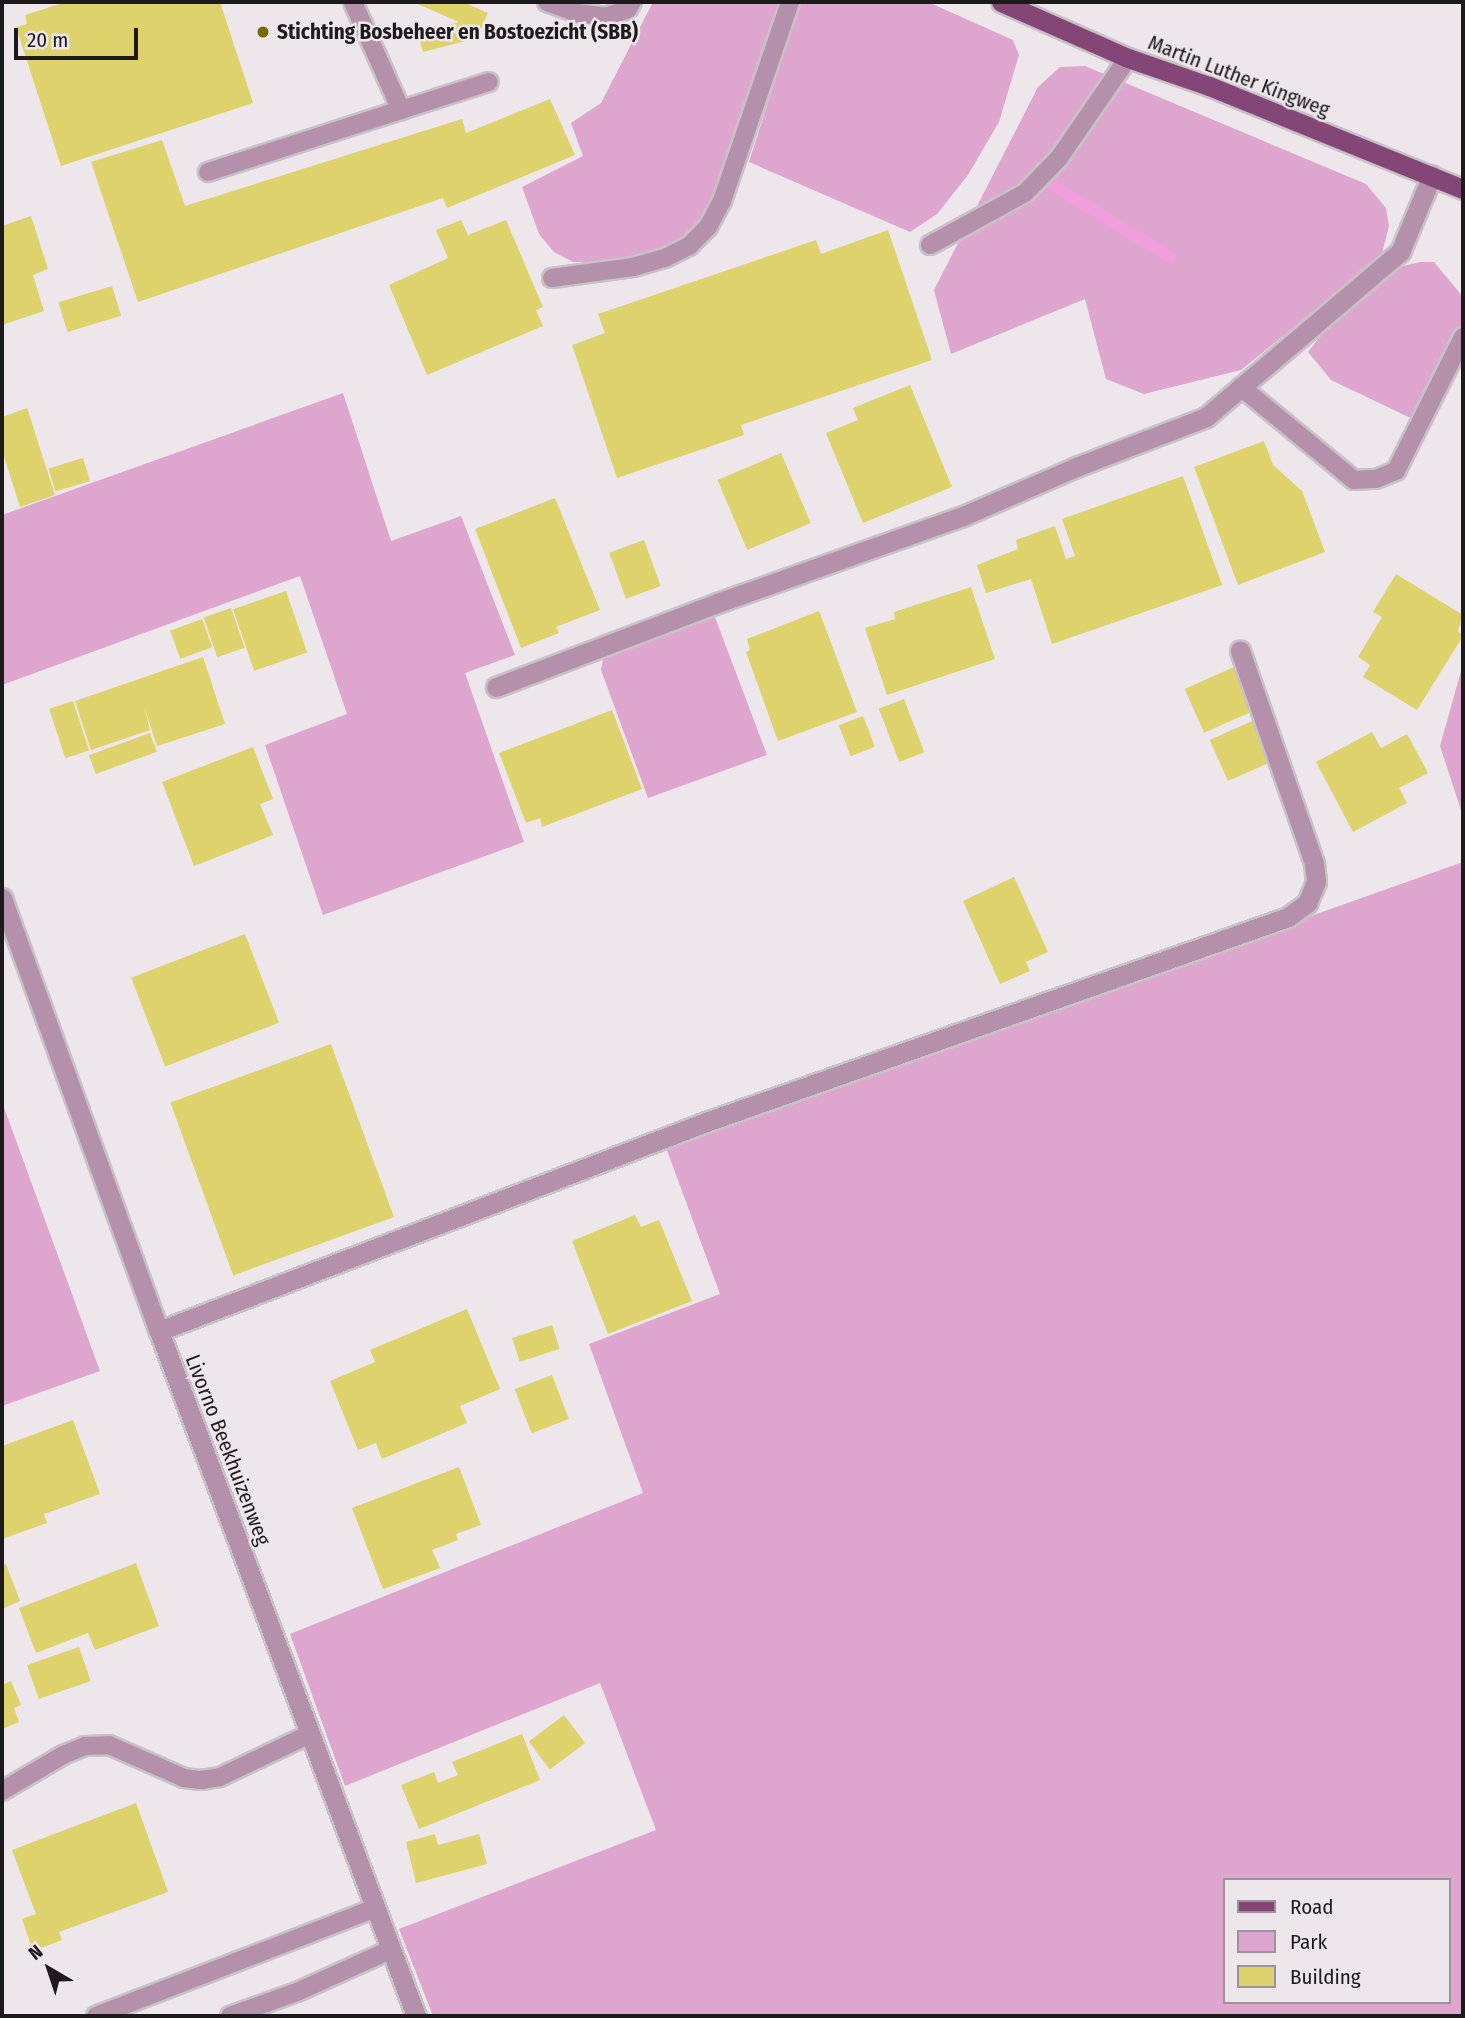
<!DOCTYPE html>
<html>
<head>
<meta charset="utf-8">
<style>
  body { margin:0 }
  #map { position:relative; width:1465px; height:2018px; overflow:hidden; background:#ede6eb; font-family:"Fira Sans Condensed",sans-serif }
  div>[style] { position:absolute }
  .green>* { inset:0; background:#dea6cf }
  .stream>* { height:12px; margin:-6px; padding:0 6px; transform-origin:6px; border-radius:6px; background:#ef9ddb }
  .building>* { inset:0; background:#ded26c; transform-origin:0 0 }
  .roads { filter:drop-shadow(2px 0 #c8c1c6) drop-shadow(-2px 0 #c8c1c6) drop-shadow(0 2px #c8c1c6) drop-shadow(0 -2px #c8c1c6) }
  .service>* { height:18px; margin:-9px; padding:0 9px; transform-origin:9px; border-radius:9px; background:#b490aa }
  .minor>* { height:19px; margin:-9.5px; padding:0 9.5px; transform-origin:9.5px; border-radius:9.5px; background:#b490aa }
  .primary>* { height:19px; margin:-9.5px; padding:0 9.5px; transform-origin:9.5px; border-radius:9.5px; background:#844676 }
  .dots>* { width:19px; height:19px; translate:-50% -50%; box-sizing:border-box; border:4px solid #ede6eb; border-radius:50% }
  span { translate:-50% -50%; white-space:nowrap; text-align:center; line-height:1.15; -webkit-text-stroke:5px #ede6eb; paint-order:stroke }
  .poi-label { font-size:21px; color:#1d1a1c; font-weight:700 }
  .left { translate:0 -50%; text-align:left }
  .street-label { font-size:21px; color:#1d1a1c }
  .frame { position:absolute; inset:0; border:4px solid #1d1a1c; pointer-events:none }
  .legend { position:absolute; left:1223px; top:1878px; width:228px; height:126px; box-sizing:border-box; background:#ede6eb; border:2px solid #9a9498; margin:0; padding:9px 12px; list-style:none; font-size:21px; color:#1d1a1c }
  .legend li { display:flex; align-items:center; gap:14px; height:35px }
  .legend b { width:35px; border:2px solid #9a9498 }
  .north { position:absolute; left:14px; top:1934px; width:70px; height:70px; -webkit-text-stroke:5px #ede6eb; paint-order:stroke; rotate:321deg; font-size:19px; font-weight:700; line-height:28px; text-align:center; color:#1d1a1c }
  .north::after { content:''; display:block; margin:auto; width:24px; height:32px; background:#1d1a1c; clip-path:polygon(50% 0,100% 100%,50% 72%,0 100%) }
  .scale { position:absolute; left:14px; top:28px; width:124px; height:32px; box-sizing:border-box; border:4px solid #1d1a1c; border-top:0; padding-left:9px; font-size:21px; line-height:24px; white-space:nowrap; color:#1d1a1c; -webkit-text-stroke:5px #ede6eb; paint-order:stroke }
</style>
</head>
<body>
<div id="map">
  <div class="green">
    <i style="clip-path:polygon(653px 2px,782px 2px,715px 194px,693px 232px,661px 254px,618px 262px,573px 262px,554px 252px,539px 234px,522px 187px,583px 156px,571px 123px,601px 103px)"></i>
    <i style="clip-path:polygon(800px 2px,928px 2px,1013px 40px,1019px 55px,999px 122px,968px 175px,937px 214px,910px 232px,749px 162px)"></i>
    <i style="clip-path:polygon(1085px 66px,1366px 184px,1386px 208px,1389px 226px,1381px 257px,1241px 370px,1144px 394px,1106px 379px,1085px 299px,951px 354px,934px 290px,1038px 87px,1060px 67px)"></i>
    <i style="clip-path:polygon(1421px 262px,1434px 262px,1463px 297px,1463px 350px,1421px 423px,1331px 380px,1308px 352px,1322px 334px,1403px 266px)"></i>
    <i style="clip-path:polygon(343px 393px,391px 541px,461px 516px,515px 655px,465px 673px,524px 842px,323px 915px,265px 745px,347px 714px,300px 576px,2px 685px,2px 515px)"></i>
    <i style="clip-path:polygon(713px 612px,767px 755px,648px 798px,601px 670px,603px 659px,610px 649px)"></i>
    <i style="clip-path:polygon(1463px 664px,1463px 816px,1440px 746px)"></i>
    <i style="clip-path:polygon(evenodd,1463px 862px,1463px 2016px,433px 2016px,399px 1929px,656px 1830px,600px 1683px,345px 1786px,290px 1634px,643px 1493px,589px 1344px,720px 1294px,665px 1145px,1463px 862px,1225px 1880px,1449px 1880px,1449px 2002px,1225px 2002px,1225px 1880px)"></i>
    <i style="clip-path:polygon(2px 1102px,100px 1371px,2px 1406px)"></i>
  </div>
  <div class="stream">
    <i style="left:1041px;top:178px;width:151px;rotate:31.5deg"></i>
  </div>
  <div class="building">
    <i style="clip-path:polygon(66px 2px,220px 2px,253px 103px,61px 166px,16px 27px,27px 24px,25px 15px)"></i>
    <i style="clip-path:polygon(413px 2px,463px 2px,488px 13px,477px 38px,423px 52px,418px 33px,459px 22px)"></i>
    <i style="clip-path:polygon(550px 99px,575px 155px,447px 208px,443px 198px,138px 302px,91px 162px,162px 140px,185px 206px,462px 119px,466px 133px)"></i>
    <i style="clip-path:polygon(31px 216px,48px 269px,33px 275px,44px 311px,2px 325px,2px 226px)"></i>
    <i style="clip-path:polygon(461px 220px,468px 235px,506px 220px,543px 307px,536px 310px,543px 326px,427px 375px,389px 285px,448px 258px,436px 230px)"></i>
    <i style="clip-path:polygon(888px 230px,932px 360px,741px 425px,744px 435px,617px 478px,572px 345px,605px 333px,598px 314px,816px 240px,821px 254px)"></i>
    <i style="left:112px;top:286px;width:31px;height:56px;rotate:73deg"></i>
    <i style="clip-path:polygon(910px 385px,952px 487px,863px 523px,826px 433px,858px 420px,853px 408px)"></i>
    <i style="clip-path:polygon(27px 408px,55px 495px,20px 507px,2px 450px,2px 417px)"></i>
    <i style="clip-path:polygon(1264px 441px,1273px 465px,1302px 491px,1325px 552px,1238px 585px,1194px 467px)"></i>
    <i style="left:781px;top:453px;width:76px;height:69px;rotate:67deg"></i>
    <i style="left:83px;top:458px;width:24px;height:36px;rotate:73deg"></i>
    <i style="clip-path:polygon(1183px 476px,1222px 585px,1052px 644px,1031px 579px,986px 593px,977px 565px,1018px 549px,1016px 540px,1055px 526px,1066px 559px,1075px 556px,1062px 519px)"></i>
    <i style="clip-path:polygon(555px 498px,600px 610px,556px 627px,559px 633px,521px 648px,475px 529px)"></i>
    <i style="left:644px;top:540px;width:49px;height:37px;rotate:70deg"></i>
    <i style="clip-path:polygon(1396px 574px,1463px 615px,1458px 631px,1463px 636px,1417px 710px,1363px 677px,1370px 665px,1358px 657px,1382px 617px,1373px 612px)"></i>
    <i style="clip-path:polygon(971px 587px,995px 659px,887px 695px,865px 628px,895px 619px,894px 612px)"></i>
    <i style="left:286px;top:591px;width:65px;height:56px;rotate:71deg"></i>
    <i style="left:231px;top:608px;width:42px;height:29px;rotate:71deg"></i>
    <i style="clip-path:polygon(819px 611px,857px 712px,778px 741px,746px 652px,750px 650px,747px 639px)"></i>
    <i style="left:202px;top:619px;width:30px;height:34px;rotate:70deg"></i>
    <i style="clip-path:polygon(203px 657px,225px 724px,157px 746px,144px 706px,150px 730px,91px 750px,75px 701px)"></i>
    <i style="left:1234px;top:667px;width:48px;height:54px;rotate:66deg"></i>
    <i style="left:904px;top:699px;width:57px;height:27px;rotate:69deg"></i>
    <i style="left:73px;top:701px;width:52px;height:25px;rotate:72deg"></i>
    <i style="clip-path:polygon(612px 710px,642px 789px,542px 827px,540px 818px,526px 823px,499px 753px)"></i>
    <i style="left:863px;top:716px;width:33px;height:26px;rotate:69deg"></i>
    <i style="left:1259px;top:718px;width:45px;height:54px;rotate:66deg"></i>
    <i style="clip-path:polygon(1372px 732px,1381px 748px,1407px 734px,1428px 773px,1399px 788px,1407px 803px,1353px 832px,1316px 762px)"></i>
    <i style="left:150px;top:733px;width:20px;height:65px;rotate:70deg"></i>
    <i style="clip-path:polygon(253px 747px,273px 799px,260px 804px,273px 835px,194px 866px,162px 782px)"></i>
    <i style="clip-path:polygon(1014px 877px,1048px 952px,1026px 962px,1030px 971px,1000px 984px,963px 901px)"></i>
    <i style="left:245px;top:934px;width:95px;height:122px;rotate:69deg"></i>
    <i style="left:331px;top:1044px;width:184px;height:171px;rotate:70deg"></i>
    <i style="clip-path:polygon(635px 1215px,641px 1227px,659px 1220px,692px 1301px,608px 1334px,572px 1241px)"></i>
    <i style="clip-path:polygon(467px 1309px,500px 1389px,460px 1406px,467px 1423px,382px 1459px,376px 1443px,358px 1450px,330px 1381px,375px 1362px,370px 1350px)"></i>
    <i style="left:552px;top:1325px;width:25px;height:42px;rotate:72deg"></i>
    <i style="left:552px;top:1375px;width:47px;height:40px;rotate:69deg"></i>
    <i style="clip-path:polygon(73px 1420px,100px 1494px,44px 1514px,47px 1523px,2px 1539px,2px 1446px)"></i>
    <i style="clip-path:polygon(459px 1467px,481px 1525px,456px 1534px,458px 1540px,432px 1550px,440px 1568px,383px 1589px,352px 1508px)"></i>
    <i style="clip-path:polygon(136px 1563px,159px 1626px,95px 1650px,88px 1633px,36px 1653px,19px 1608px)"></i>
    <i style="clip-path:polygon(6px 1564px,20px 1601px,2px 1609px,2px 1566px)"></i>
    <i style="left:79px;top:1647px;width:36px;height:55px;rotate:71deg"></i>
    <i style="clip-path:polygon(11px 1681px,21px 1705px,14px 1708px,19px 1722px,2px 1729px,2px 1685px)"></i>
    <i style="left:564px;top:1715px;width:35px;height:44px;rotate:53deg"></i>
    <i style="clip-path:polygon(522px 1734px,540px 1780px,419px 1829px,401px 1785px,434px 1772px,438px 1783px,458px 1775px,452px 1762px)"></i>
    <i style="clip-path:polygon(136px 1803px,168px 1892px,59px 1932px,62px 1940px,33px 1951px,22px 1919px,36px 1914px,12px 1850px)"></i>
    <i style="clip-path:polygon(435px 1834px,438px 1845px,479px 1834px,487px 1864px,416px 1883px,406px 1842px)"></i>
  </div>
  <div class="roads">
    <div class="service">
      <i style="left:547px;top:2px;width:33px;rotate:20deg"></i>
      <i style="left:578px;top:13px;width:27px;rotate:8deg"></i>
      <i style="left:605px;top:17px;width:24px;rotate:-19deg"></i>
      <i style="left:628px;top:9px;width:8px;rotate:-60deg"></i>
      <i style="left:401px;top:110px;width:92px;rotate:-17.7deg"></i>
      <i style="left:208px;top:172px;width:203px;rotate:-17.8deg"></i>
      <i style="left:401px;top:110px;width:118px;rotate:-114deg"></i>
      <i style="left:930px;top:245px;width:108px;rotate:-28.7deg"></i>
      <i style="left:1025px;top:193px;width:49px;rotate:-45.8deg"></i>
      <i style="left:1059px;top:158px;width:121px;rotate:-55.4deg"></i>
      <i style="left:552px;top:278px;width:82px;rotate:-7.7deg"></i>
      <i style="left:633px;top:267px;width:35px;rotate:-16deg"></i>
      <i style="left:667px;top:257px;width:25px;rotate:-27deg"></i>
      <i style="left:689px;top:246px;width:27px;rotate:-45deg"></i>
      <i style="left:708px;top:227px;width:30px;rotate:-62deg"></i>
      <i style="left:722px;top:201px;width:210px;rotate:-71.1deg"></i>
      <i style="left:1241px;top:387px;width:146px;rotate:39.5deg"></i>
      <i style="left:1354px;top:480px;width:22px;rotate:-3deg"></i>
      <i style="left:1376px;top:479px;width:22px;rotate:-22deg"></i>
      <i style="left:1396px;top:471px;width:150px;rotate:-63.4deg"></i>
      <i style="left:2px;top:1791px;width:71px;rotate:-30.5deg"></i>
      <i style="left:63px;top:1755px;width:24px;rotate:-22deg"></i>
      <i style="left:85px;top:1746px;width:24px;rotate:-2deg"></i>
      <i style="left:109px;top:1745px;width:82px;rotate:23.7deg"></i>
      <i style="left:184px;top:1778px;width:17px;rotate:7deg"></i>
      <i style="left:201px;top:1780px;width:19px;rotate:-9deg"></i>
      <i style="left:220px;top:1777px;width:100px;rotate:-25.5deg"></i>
      <i style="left:96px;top:2016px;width:298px;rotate:-21.1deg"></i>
      <i style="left:230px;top:2016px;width:71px;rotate:-19.7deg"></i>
      <i style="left:297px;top:1992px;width:102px;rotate:-24.3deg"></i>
    </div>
    <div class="minor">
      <i style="left:496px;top:687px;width:236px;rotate:-20.8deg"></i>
      <i style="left:717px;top:603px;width:261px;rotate:-19.5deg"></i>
      <i style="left:963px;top:516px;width:123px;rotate:-23.4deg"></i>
      <i style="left:1076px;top:467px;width:139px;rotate:-21deg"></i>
      <i style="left:1206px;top:417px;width:255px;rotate:-40.4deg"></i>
      <i style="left:1400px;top:252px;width:83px;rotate:-67.4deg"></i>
      <i style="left:2px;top:898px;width:461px;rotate:70.1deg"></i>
      <i style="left:159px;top:1331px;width:732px;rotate:69.43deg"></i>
      <i style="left:159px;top:1331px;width:586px;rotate:-20.91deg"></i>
      <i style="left:706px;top:1122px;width:617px;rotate:-19.4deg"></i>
      <i style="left:1288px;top:917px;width:24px;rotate:-36deg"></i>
      <i style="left:1307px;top:903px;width:23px;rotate:-67deg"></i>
      <i style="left:1316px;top:882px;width:19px;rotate:-96deg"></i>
      <i style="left:1314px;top:863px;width:225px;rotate:-109.2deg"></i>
    </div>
    <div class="primary">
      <i style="left:1001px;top:2px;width:139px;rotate:23.8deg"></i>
      <i style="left:1128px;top:58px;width:86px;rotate:19.1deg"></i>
      <i style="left:1209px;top:86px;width:274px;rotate:22.1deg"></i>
    </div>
  </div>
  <div class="dots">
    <i style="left:263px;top:32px;background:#756a03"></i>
  </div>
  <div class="poi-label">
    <span class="left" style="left:277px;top:32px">Stichting Bosbeheer en Bostoezicht (SBB)</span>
  </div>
  <div class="street-label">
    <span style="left:1239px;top:76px;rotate:21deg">Martin Luther Kingweg</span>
    <span style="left:228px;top:1450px;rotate:69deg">Livorno Beekhuizenweg</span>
  </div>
  <div class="frame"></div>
  <ul class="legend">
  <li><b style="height:9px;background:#844676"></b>Road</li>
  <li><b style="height:19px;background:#dea6cf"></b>Park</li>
  <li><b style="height:19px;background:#ded26c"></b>Building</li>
  </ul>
  <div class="north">N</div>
  <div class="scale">20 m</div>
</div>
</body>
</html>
